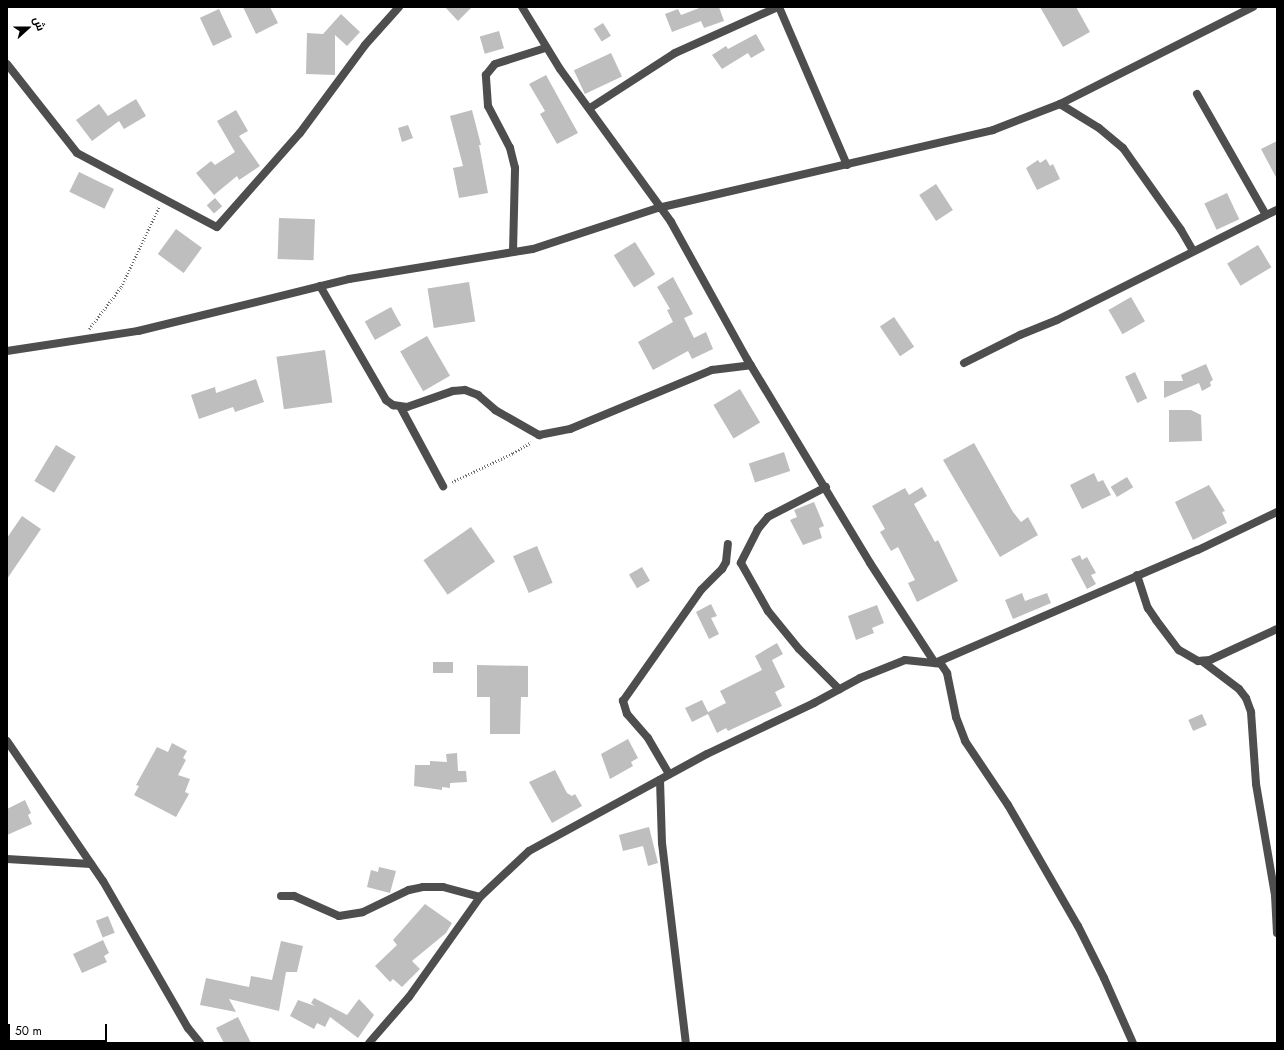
<!DOCTYPE html>
<html>
<head>
<meta charset="utf-8">
<style>
  body { margin:0 }
  #map { position:relative; width:1284px; height:1050px; overflow:hidden; background:#fff; font-family:Jost,Cairo,sans-serif }
  div>[style] { position:absolute }
  .building>* { inset:0; background:#bebebe; transform-origin:0 0 }
  .path>* { height:2.5px; margin-top:-1.25px; transform-origin:0; background:repeating-linear-gradient(90deg,#707070 0 1px,transparent 0 3px) }
  .minor>* { height:8px; margin:-4px; padding:0 4px; transform-origin:4px; border-radius:4px; background:#4e4e4e }
  span { translate:-50% -50%; white-space:nowrap; text-align:center; line-height:1.15; -webkit-text-stroke:3px #fff; paint-order:stroke }
  .frame { position:absolute; inset:0; border:8px solid #000; pointer-events:none }
  .north { position:absolute; left:8px; top:8px; width:40px; height:40px; -webkit-text-stroke:3px #fff; paint-order:stroke; rotate:69deg; font-size:11px; font-weight:700; line-height:16px; text-align:center; color:#000 }
  .north::after { content:''; display:block; margin:auto; width:14px; height:18px; background:#000; clip-path:polygon(50% 0,100% 100%,50% 72%,0 100%) }
  .scale { position:absolute; left:8px; top:1024px; width:99px; height:18px; box-sizing:border-box; border:2px solid #000; border-top:0; padding-left:5px; font-size:12px; line-height:14px; white-space:nowrap; color:#000; -webkit-text-stroke:3px #fff; paint-order:stroke }
</style>
</head>
<body>
<div id="map">
  <div class="building">
    <i style="clip-path:polygon(243px 7px,270px 7px,278px 23px,256px 34px)"></i>
    <i style="clip-path:polygon(445px 7px,472px 7px,458px 21px)"></i>
    <i style="clip-path:polygon(702px 7px,719px 7px,724px 21px,704px 28px,701px 21px,672px 32px,665px 14px,678px 9px,681px 15px)"></i>
    <i style="clip-path:polygon(1040px 7px,1076px 7px,1090px 32px,1063px 47px)"></i>
    <i style="left:219px;top:9px;width:31px;height:21px;rotate:65deg"></i>
    <i style="clip-path:polygon(341px 14px,360px 32px,347px 46px,335px 35px,335px 75px,306px 74px,307px 33px,323px 34px)"></i>
    <i style="left:603px;top:23px;width:15px;height:11px;rotate:58deg"></i>
    <i style="left:499px;top:31px;width:18px;height:20px;rotate:74deg"></i>
    <i style="clip-path:polygon(756px 34px,765px 50px,751px 58px,748px 53px,722px 69px,712px 55px,726px 46px,728px 49px)"></i>
    <i style="left:611px;top:53px;width:26px;height:41px;rotate:65deg"></i>
    <i style="clip-path:polygon(546px 75px,578px 133px,557px 144px,540px 114px,545px 111px,529px 84px)"></i>
    <i style="clip-path:polygon(136px 99px,146px 116px,124px 129px,119px 121px,92px 141px,76px 120px,99px 104px,108px 116px)"></i>
    <i style="clip-path:polygon(236px 110px,248px 131px,239px 136px,260px 166px,239px 180px,237px 176px,214px 195px,196px 173px,211px 161px,215px 165px,235px 152px,217px 121px)"></i>
    <i style="clip-path:polygon(472px 110px,481px 145px,479px 145px,488px 193px,459px 198px,453px 168px,463px 166px,450px 116px)"></i>
    <i style="clip-path:polygon(408px 125px,413px 138px,402px 142px,398px 128px)"></i>
    <i style="clip-path:polygon(1277px 141px,1277px 179px,1261px 149px)"></i>
    <i style="clip-path:polygon(1046px 159px,1050px 166px,1053px 164px,1060px 179px,1037px 190px,1026px 168px,1038px 160px,1040px 163px)"></i>
    <i style="left:79px;top:172px;width:39px;height:22px;rotate:26deg"></i>
    <i style="left:936px;top:184px;width:31px;height:20px;rotate:57deg"></i>
    <i style="left:1227px;top:193px;width:29px;height:25px;rotate:65deg"></i>
    <i style="left:215px;top:198px;width:11px;height:11px;rotate:49deg"></i>
    <i style="left:279px;top:218px;width:36px;height:41px;rotate:2deg"></i>
    <i style="left:176px;top:229px;width:32px;height:31px;rotate:36deg"></i>
    <i style="left:635px;top:242px;width:38px;height:25px;rotate:58deg"></i>
    <i style="left:1258px;top:245px;width:26px;height:36px;rotate:59deg"></i>
    <i style="clip-path:polygon(673px 277px,693px 314px,684px 318px,694px 338px,706px 332px,713px 349px,692px 359px,688px 351px,653px 370px,638px 342px,673px 322px,667px 310px,670px 309px,657px 287px)"></i>
    <i style="left:469px;top:282px;width:40px;height:42px;rotate:81deg"></i>
    <i style="left:1131px;top:297px;width:28px;height:26px;rotate:60deg"></i>
    <i style="left:391px;top:307px;width:21px;height:30px;rotate:61deg"></i>
    <i style="left:894px;top:317px;width:36px;height:17px;rotate:56deg"></i>
    <i style="left:427px;top:336px;width:46px;height:31px;rotate:60deg"></i>
    <i style="left:325px;top:350px;width:53px;height:49px;rotate:82deg"></i>
    <i style="clip-path:polygon(1206px 364px,1213px 380px,1210px 382px,1211px 386px,1202px 391px,1199px 383px,1164px 398px,1164px 381px,1183px 381px,1181px 375px)"></i>
    <i style="left:1135px;top:372px;width:29px;height:11px;rotate:65deg"></i>
    <i style="clip-path:polygon(256px 379px,264px 402px,235px 412px,233px 407px,199px 419px,191px 395px,215px 387px,216px 393px)"></i>
    <i style="left:740px;top:389px;width:39px;height:31px;rotate:59deg"></i>
    <i style="clip-path:polygon(1169px 410px,1191px 410px,1201px 415px,1202px 441px,1169px 442px)"></i>
    <i style="clip-path:polygon(974px 443px,1013px 512px,1021px 522px,1028px 517px,1038px 535px,1000px 557px,943px 460px)"></i>
    <i style="left:56px;top:445px;width:23px;height:42px;rotate:31deg"></i>
    <i style="left:784px;top:452px;width:20px;height:37px;rotate:72deg"></i>
    <i style="clip-path:polygon(1094px 473px,1098px 482px,1103px 480px,1111px 495px,1082px 509px,1070px 485px)"></i>
    <i style="left:1127px;top:477px;width:12px;height:19px;rotate:59deg"></i>
    <i style="clip-path:polygon(1209px 485px,1225px 511px,1222px 512px,1227px 523px,1193px 540px,1175px 502px)"></i>
    <i style="clip-path:polygon(922px 487px,927px 496px,914px 504px,935px 542px,938px 540px,958px 581px,917px 602px,908px 583px,915px 580px,898px 547px,891px 551px,880px 532px,885px 529px,872px 506px,905px 488px,909px 495px)"></i>
    <i style="clip-path:polygon(814px 502px,824px 526px,819px 528px,822px 538px,803px 545px,790px 520px,797px 517px,794px 510px)"></i>
    <i style="clip-path:polygon(22px 516px,41px 529px,7px 579px,7px 538px)"></i>
    <i style="left:471px;top:527px;width:42px;height:58px;rotate:55deg"></i>
    <i style="left:537px;top:546px;width:40px;height:26px;rotate:67deg"></i>
    <i style="clip-path:polygon(1080px 555px,1082px 560px,1087px 557px,1096px 573px,1091px 575px,1096px 584px,1087px 589px,1071px 559px)"></i>
    <i style="left:642px;top:567px;width:16px;height:15px;rotate:60deg"></i>
    <i style="clip-path:polygon(1022px 593px,1025px 601px,1047px 593px,1051px 603px,1013px 619px,1005px 600px)"></i>
    <i style="clip-path:polygon(711px 604px,717px 616px,711px 618px,719px 634px,709px 639px,696px 612px)"></i>
    <i style="clip-path:polygon(877px 605px,884px 623px,872px 628px,874px 633px,856px 640px,848px 616px)"></i>
    <i style="clip-path:polygon(777px 643px,783px 654px,772px 660px,785px 687px,775px 692px,782px 706px,728px 731px,726px 728px,717px 733px,708px 714px,692px 722px,685px 708px,702px 700px,708px 712px,726px 703px,720px 691px,762px 670px,755px 656px)"></i>
    <i style="left:453px;top:662px;width:11px;height:20px;rotate:90deg"></i>
    <i style="clip-path:polygon(477px 665px,528px 666px,528px 697px,521px 697px,520px 734px,490px 734px,490px 697px,477px 697px)"></i>
    <i style="left:1202px;top:714px;width:12px;height:15px;rotate:66deg"></i>
    <i style="clip-path:polygon(628px 739px,638px 758px,631px 762px,633px 766px,610px 779px,601px 754px)"></i>
    <i style="clip-path:polygon(172px 743px,187px 751px,183px 758px,186px 760px,178px 775px,190px 779px,185px 792px,189px 794px,176px 817px,134px 795px,139px 786px,136px 785px,157px 747px,168px 752px)"></i>
    <i style="clip-path:polygon(457px 753px,458px 771px,466px 771px,467px 782px,450px 783px,450px 788px,442px 787px,442px 790px,414px 786px,415px 765px,430px 765px,430px 761px,447px 762px,446px 754px)"></i>
    <i style="clip-path:polygon(555px 770px,567px 793px,572px 796px,575px 794px,582px 806px,552px 823px,529px 782px)"></i>
    <i style="clip-path:polygon(25px 800px,31px 813px,28px 815px,32px 824px,7px 835px,7px 809px)"></i>
    <i style="clip-path:polygon(649px 827px,658px 863px,648px 866px,643px 846px,623px 851px,619px 835px)"></i>
    <i style="clip-path:polygon(379px 867px,396px 871px,390px 893px,367px 887px,371px 870px,378px 872px)"></i>
    <i style="clip-path:polygon(425px 904px,452px 923px,446px 933px,412px 961px,420px 969px,402px 987px,393px 979px,390px 982px,375px 966px,397px 945px,393px 940px)"></i>
    <i style="left:108px;top:916px;width:18px;height:13px;rotate:68deg"></i>
    <i style="clip-path:polygon(103px 940px,109px 953px,104px 956px,107px 962px,82px 973px,73px 954px)"></i>
    <i style="clip-path:polygon(281px 941px,303px 946px,297px 972px,286px 972px,279px 1011px,229px 999px,236px 1012px,200px 1005px,206px 978px,249px 987px,251px 976px,272px 980px)"></i>
    <i style="clip-path:polygon(314px 998px,347px 1015px,359px 999px,374px 1015px,358px 1038px,330px 1017px,325px 1027px,317px 1023px,314px 1029px,290px 1016px,298px 1000px,315px 1006px,311px 1003px)"></i>
    <i style="clip-path:polygon(238px 1017px,251px 1043px,224px 1043px,216px 1028px)"></i>
  </div>
  <div class="path">
    <i style="left:89px;top:329px;width:53px;rotate:-52.7deg"></i>
    <i style="left:121px;top:287px;width:89px;rotate:-64.6deg"></i>
    <i style="left:452px;top:482px;width:68px;rotate:-25.4deg"></i>
    <i style="left:513px;top:453px;width:21px;rotate:-31deg"></i>
  </div>
  <div class="minor">
    <i style="left:522px;top:7px;width:73px;rotate:58.5deg"></i>
    <i style="left:560px;top:69px;width:189px;rotate:54deg"></i>
    <i style="left:671px;top:222px;width:157px;rotate:61deg"></i>
    <i style="left:747px;top:359px;width:238px;rotate:58.9deg"></i>
    <i style="left:870px;top:563px;width:119px;rotate:57deg"></i>
    <i style="left:779px;top:7px;width:172px;rotate:66.7deg"></i>
    <i style="left:7px;top:64px;width:113px;rotate:51.8deg"></i>
    <i style="left:77px;top:153px;width:158px;rotate:27.9deg"></i>
    <i style="left:217px;top:227px;width:125px;rotate:-48.6deg"></i>
    <i style="left:300px;top:133px;width:109px;rotate:-53.5deg"></i>
    <i style="left:365px;top:45px;width:51px;rotate:-48.2deg"></i>
    <i style="left:1197px;top:94px;width:139px;rotate:60.3deg"></i>
    <i style="left:1060px;top:104px;width:46px;rotate:31.6deg"></i>
    <i style="left:1099px;top:128px;width:31px;rotate:40deg"></i>
    <i style="left:1123px;top:148px;width:100px;rotate:54.7deg"></i>
    <i style="left:1181px;top:230px;width:24px;rotate:60deg"></i>
    <i style="left:590px;top:108px;width:101px;rotate:-32.9deg"></i>
    <i style="left:675px;top:53px;width:113px;rotate:-24.1deg"></i>
    <i style="left:513px;top:252px;width:84px;rotate:-88.6deg"></i>
    <i style="left:515px;top:168px;width:21px;rotate:-104deg"></i>
    <i style="left:510px;top:148px;width:47px;rotate:-117.6deg"></i>
    <i style="left:488px;top:106px;width:31px;rotate:-94deg"></i>
    <i style="left:486px;top:75px;width:14px;rotate:-51deg"></i>
    <i style="left:495px;top:64px;width:52px;rotate:-17.7deg"></i>
    <i style="left:320px;top:286px;width:132px;rotate:59.9deg"></i>
    <i style="left:386px;top:400px;width:9px;rotate:36deg"></i>
    <i style="left:393px;top:405px;width:14px;rotate:8deg"></i>
    <i style="left:407px;top:407px;width:49px;rotate:-19.2deg"></i>
    <i style="left:453px;top:391px;width:12px;rotate:-5deg"></i>
    <i style="left:465px;top:390px;width:14px;rotate:21deg"></i>
    <i style="left:478px;top:395px;width:23px;rotate:41deg"></i>
    <i style="left:495px;top:410px;width:51px;rotate:29.6deg"></i>
    <i style="left:539px;top:435px;width:32px;rotate:-11deg"></i>
    <i style="left:570px;top:429px;width:154px;rotate:-22.6deg"></i>
    <i style="left:712px;top:370px;width:39px;rotate:-7deg"></i>
    <i style="left:7px;top:351px;width:133px;rotate:-8.7deg"></i>
    <i style="left:138px;top:331px;width:217px;rotate:-13.8deg"></i>
    <i style="left:349px;top:279px;width:186px;rotate:-9.3deg"></i>
    <i style="left:533px;top:249px;width:132px;rotate:-18.2deg"></i>
    <i style="left:658px;top:208px;width:344px;rotate:-13.1deg"></i>
    <i style="left:993px;top:130px;width:72px;rotate:-21.2deg"></i>
    <i style="left:1060px;top:104px;width:216px;rotate:-26.7deg"></i>
    <i style="left:964px;top:363px;width:63px;rotate:-26.6deg"></i>
    <i style="left:1020px;top:335px;width:40px;rotate:-22deg"></i>
    <i style="left:1057px;top:320px;width:246px;rotate:-26.6deg"></i>
    <i style="left:401px;top:408px;width:89px;rotate:61.7deg"></i>
    <i style="left:826px;top:487px;width:65px;rotate:152.7deg"></i>
    <i style="left:768px;top:517px;width:16px;rotate:130deg"></i>
    <i style="left:758px;top:529px;width:38px;rotate:117deg"></i>
    <i style="left:741px;top:563px;width:55px;rotate:60.6deg"></i>
    <i style="left:768px;top:611px;width:49px;rotate:50.8deg"></i>
    <i style="left:799px;top:649px;width:57px;rotate:45deg"></i>
    <i style="left:1137px;top:575px;width:35px;rotate:72deg"></i>
    <i style="left:1148px;top:608px;width:14px;rotate:56deg"></i>
    <i style="left:1156px;top:620px;width:38px;rotate:53deg"></i>
    <i style="left:1179px;top:650px;width:22px;rotate:30deg"></i>
    <i style="left:1198px;top:661px;width:12px;rotate:-5deg"></i>
    <i style="left:1210px;top:660px;width:74px;rotate:-24.8deg"></i>
    <i style="left:1202px;top:661px;width:46px;rotate:37.1deg"></i>
    <i style="left:1239px;top:689px;width:11px;rotate:52deg"></i>
    <i style="left:1246px;top:698px;width:15px;rotate:70deg"></i>
    <i style="left:1251px;top:712px;width:72px;rotate:86deg"></i>
    <i style="left:1256px;top:784px;width:113px;rotate:80.3deg"></i>
    <i style="left:1275px;top:895px;width:38px;rotate:87deg"></i>
    <i style="left:935px;top:663px;width:286px;rotate:-23.3deg"></i>
    <i style="left:1198px;top:550px;width:88px;rotate:-25.7deg"></i>
    <i style="left:7px;top:741px;width:170px;rotate:55.6deg"></i>
    <i style="left:103px;top:881px;width:170px;rotate:60deg"></i>
    <i style="left:188px;top:1028px;width:19px;rotate:51deg"></i>
    <i style="left:669px;top:774px;width:42px;rotate:-120.3deg"></i>
    <i style="left:648px;top:738px;width:32px;rotate:-131deg"></i>
    <i style="left:627px;top:714px;width:14px;rotate:-107deg"></i>
    <i style="left:623px;top:701px;width:136px;rotate:-54.9deg"></i>
    <i style="left:701px;top:590px;width:30px;rotate:-45deg"></i>
    <i style="left:722px;top:569px;width:8px;rotate:-60deg"></i>
    <i style="left:726px;top:562px;width:18px;rotate:-84deg"></i>
    <i style="left:660px;top:780px;width:63px;rotate:88.2deg"></i>
    <i style="left:662px;top:843px;width:201px;rotate:83.2deg"></i>
    <i style="left:7px;top:859px;width:84px;rotate:3.4deg"></i>
    <i style="left:281px;top:896px;width:13px"></i>
    <i style="left:294px;top:896px;width:49px;rotate:24deg"></i>
    <i style="left:339px;top:916px;width:24px;rotate:-9deg"></i>
    <i style="left:363px;top:912px;width:51px;rotate:-25.6deg"></i>
    <i style="left:409px;top:890px;width:14px;rotate:-12deg"></i>
    <i style="left:423px;top:887px;width:20px"></i>
    <i style="left:443px;top:887px;width:38px;rotate:15deg"></i>
    <i style="left:369px;top:1043px;width:61px;rotate:-49deg"></i>
    <i style="left:409px;top:997px;width:123px;rotate:-54.6deg"></i>
    <i style="left:480px;top:897px;width:67px;rotate:-43.2deg"></i>
    <i style="left:529px;top:851px;width:203px;rotate:-28.6deg"></i>
    <i style="left:707px;top:754px;width:119px;rotate:-25.5deg"></i>
    <i style="left:814px;top:703px;width:52px;rotate:-28.5deg"></i>
    <i style="left:860px;top:678px;width:48px;rotate:-21.8deg"></i>
    <i style="left:905px;top:660px;width:36px;rotate:6deg"></i>
    <i style="left:941px;top:664px;width:11px;rotate:56deg"></i>
    <i style="left:947px;top:673px;width:45px;rotate:78.4deg"></i>
    <i style="left:956px;top:717px;width:26px;rotate:69deg"></i>
    <i style="left:965px;top:741px;width:77px;rotate:56.1deg"></i>
    <i style="left:1008px;top:805px;width:140px;rotate:60deg"></i>
    <i style="left:1078px;top:926px;width:58px;rotate:63.4deg"></i>
    <i style="left:1104px;top:978px;width:71px;rotate:66deg"></i>
  </div>
  <div class="frame"></div>
  <div class="north">ش</div>
  <div class="scale">50 m</div>
</div>
</body>
</html>
